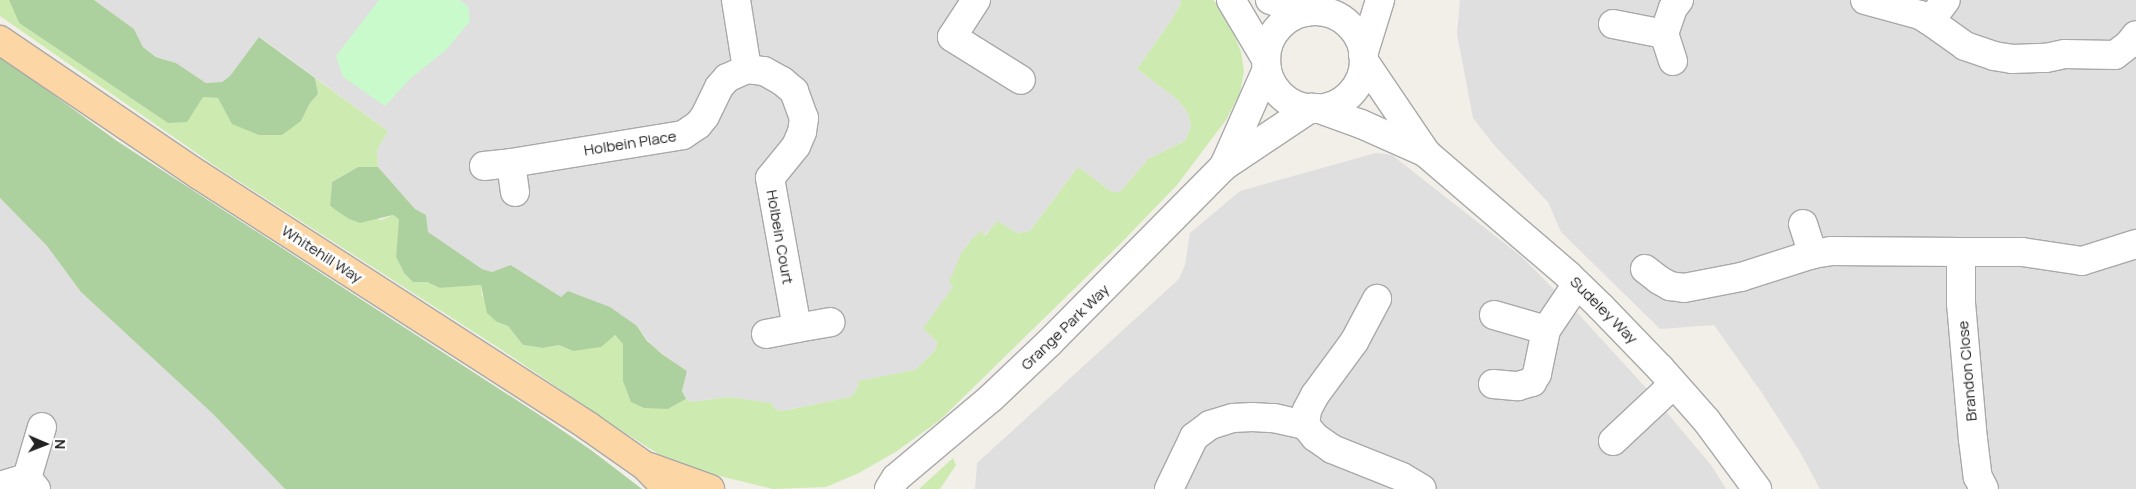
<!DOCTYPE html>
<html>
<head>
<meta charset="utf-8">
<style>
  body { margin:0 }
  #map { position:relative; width:2136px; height:489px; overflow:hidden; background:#f2efe9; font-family:Manrope,sans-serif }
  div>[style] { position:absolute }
  .residential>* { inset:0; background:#e0dfdf }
  .grass>* { inset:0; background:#cdebb0 }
  .forest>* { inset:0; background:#add19e }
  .park>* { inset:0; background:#c8facc }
  .roads { filter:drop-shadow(1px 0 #a9a9a9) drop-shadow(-1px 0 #a9a9a9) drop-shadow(0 1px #a9a9a9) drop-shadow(0 -1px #a9a9a9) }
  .minor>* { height:28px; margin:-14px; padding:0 14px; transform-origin:14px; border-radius:14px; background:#fff }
  .minor>.ring { margin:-14px; padding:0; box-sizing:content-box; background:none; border:28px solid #fff; border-radius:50% }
  .major>* { height:28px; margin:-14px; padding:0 14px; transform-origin:14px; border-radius:14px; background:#fcd6a4 }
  span { translate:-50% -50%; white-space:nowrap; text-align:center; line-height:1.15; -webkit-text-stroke:5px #fff; paint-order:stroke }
  .street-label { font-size:15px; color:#222 }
  .north { position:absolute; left:20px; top:419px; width:50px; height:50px; -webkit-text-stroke:4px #fff; paint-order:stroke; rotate:91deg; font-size:14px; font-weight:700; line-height:20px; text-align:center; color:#222 }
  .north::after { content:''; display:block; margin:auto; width:18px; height:22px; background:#222; clip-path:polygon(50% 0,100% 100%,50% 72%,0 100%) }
</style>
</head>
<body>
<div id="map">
  <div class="residential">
    <i style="clip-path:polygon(94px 0,1181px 0,1181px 3px,1172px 19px,1137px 69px,1178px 100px,1188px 113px,1191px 126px,1185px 141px,1148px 159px,1120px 192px,1112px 192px,1078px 167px,1030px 231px,1017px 233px,997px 222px,984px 236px,981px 232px,972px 239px,962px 252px,954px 286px,924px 328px,937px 342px,935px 351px,915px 370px,859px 381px,858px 387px,851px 397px,781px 411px,775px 409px,771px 403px,729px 397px,691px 402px,686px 399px,682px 391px,687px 371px,652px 346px,637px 326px,561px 297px,512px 265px,492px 272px,482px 269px,437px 239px,428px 232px,426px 215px,415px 209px,378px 167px,377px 150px,388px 131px,260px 37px,230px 76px,222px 82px,206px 83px,176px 63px,157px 57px,143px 47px,134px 29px)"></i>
    <i style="clip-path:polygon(1460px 0,2136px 0,2136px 489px,1820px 489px,1800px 452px,1762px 393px,1714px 325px,1660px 329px,1561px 232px,1548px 202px,1494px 145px,1473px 118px,1457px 34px)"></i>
    <i style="clip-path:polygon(1376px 153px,1392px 155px,1522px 257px,1582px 318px,1648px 390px,1711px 465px,1726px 489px,975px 489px,977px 463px,1179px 279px,1185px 265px,1190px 233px,1240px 191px)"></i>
    <i style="clip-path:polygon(0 198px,47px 246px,81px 292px,212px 413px,285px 489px,0 489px)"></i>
  </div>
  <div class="grass">
    <i style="clip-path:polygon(0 0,9px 0,19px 23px,168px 123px,203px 97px,218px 98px,301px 121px,310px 103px,318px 94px,315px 78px,388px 131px,377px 150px,378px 167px,358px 167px,332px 182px,330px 207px,381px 220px,393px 215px,400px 219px,396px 257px,404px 273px,413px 282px,427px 282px,440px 288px,481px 285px,482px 295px,497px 322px,508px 326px,523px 345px,543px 348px,559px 345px,573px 351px,614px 335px,623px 343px,623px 381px,668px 409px,686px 399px,691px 402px,729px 397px,771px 403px,775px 409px,782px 411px,851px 397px,858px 387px,858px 381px,915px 370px,935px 351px,937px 342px,923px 328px,953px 287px,949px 282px,962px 252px,972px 239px,981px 231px,985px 236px,997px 221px,1017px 233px,1030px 231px,1078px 167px,1112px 192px,1120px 192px,1148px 159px,1185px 141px,1191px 126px,1188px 113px,1178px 100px,1137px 69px,1172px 19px,1181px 3px,1181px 0,1213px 0,1216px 3px,1232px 29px,1241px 52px,1244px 71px,1240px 93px,1226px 120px,1177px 185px,1122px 242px,940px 420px,897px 451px,859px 473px,826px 487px,773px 489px,690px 469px,660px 455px,625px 433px,502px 350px,218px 168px,0 16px)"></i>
    <i style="clip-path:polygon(953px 458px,956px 465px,940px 489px,919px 489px)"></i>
  </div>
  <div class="forest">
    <i style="clip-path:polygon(9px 0,94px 0,134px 29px,143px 47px,156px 57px,176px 63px,206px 83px,222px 82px,230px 76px,259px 37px,315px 78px,318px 94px,310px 103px,301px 121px,282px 135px,259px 135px,232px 124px,218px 98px,203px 97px,187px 122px,168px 123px,19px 23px)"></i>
    <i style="clip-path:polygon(0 56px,117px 141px,541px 416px,591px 450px,642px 489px,285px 489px,212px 413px,81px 292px,47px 246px,0 198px)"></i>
    <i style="clip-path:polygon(358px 167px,378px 167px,415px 209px,426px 215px,428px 232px,482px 269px,492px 272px,511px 265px,561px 297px,568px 291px,610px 307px,637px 326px,647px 341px,662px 354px,687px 371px,682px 391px,686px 399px,668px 409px,644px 408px,631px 402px,623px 381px,623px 344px,615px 335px,601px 347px,573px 351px,559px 345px,543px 348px,523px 345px,508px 326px,497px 322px,487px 313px,481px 285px,440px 288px,427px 282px,413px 282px,404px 273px,396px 257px,399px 219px,393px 215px,360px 223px,349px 219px,330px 206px,332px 182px)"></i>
  </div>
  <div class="park">
    <i style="clip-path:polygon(379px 0,459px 0,468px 6px,470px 21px,447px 49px,411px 78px,385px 106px,343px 77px,336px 56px)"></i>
  </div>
  <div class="roads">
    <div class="minor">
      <i style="left:736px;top:0;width:70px;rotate:80.9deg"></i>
      <i style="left:976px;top:0;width:44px;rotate:123deg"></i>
      <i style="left:952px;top:37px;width:81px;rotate:31.9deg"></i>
      <i style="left:1231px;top:0;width:69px;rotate:59.3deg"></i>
      <i style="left:1270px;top:0;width:38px;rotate:18deg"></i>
      <i style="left:1865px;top:0;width:57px;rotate:15.3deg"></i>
      <i style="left:1920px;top:15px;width:12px;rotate:31deg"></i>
      <i style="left:1930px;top:21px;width:26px;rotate:-53deg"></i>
      <i class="ring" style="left:1266px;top:11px;width:70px;height:70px"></i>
      <i style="left:1930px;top:21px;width:43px;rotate:35.5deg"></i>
      <i style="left:1965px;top:46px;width:31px;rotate:19deg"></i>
      <i style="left:1994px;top:56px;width:18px;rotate:9deg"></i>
      <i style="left:2012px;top:59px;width:34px;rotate:-2deg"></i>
      <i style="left:2046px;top:58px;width:19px;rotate:-12deg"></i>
      <i style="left:2065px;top:54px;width:50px;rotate:1.1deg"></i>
      <i style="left:2115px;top:55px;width:18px;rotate:-38deg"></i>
      <i style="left:2129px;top:44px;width:11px;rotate:-52deg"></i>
      <i style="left:1613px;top:24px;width:52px;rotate:11.1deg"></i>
      <i style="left:1363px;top:55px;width:58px;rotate:-72.8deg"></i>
      <i style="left:1364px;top:61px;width:112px;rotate:55.9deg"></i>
      <i style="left:1427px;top:154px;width:186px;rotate:40.6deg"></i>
      <i style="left:1568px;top:275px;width:46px;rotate:44.1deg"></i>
      <i style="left:1601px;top:307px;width:85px;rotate:46deg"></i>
      <i style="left:1660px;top:368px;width:69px;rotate:48.5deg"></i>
      <i style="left:1706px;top:420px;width:86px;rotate:53.5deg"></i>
      <i style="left:1673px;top:61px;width:28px;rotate:-108deg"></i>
      <i style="left:1664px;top:34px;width:28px;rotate:-71deg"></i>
      <i style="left:1673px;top:8px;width:10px;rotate:-53deg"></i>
      <i style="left:1317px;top:108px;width:47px;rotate:20deg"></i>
      <i style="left:1361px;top:124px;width:71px;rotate:24deg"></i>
      <i style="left:484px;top:166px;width:27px;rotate:-6deg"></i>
      <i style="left:1224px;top:166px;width:106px;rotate:-66.1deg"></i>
      <i style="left:515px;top:192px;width:29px;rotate:-98deg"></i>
      <i style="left:511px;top:163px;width:174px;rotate:-9.2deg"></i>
      <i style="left:683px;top:135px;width:18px;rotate:-34deg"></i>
      <i style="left:698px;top:125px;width:11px;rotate:-52deg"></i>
      <i style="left:705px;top:116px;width:32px;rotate:-64deg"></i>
      <i style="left:719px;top:87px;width:12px;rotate:-48deg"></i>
      <i style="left:727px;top:78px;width:22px;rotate:-24deg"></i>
      <i style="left:747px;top:69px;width:17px;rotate:7deg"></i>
      <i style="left:764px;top:71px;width:21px;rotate:29deg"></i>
      <i style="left:782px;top:81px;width:16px;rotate:40deg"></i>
      <i style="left:794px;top:91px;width:29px;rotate:70deg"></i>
      <i style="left:804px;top:118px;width:14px;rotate:98deg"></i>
      <i style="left:802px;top:132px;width:15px;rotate:113deg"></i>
      <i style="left:796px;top:146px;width:41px;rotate:129.1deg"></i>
      <i style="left:770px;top:178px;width:152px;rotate:79.8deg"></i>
      <i style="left:797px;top:328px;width:34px;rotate:-10deg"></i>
      <i style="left:1803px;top:224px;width:32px;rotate:72deg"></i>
      <i style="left:1961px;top:252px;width:61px"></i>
      <i style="left:2022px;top:252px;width:61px;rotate:8.5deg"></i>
      <i style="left:2082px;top:261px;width:57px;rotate:-17.5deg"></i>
      <i style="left:1645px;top:269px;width:18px;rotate:38deg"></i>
      <i style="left:1659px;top:280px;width:13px;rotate:29deg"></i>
      <i style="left:1670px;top:286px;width:14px;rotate:8deg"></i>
      <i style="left:1684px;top:288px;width:58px;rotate:-10.9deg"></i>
      <i style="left:1741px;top:277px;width:76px;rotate:-17.7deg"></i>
      <i style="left:1813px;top:254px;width:18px;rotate:-9deg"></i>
      <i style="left:1831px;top:251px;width:130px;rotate:0.4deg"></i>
      <i style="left:1961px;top:252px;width:51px;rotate:90deg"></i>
      <i style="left:1961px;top:303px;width:137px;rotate:85deg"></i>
      <i style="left:1973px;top:439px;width:38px;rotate:83deg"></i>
      <i style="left:1978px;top:477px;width:13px;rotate:63deg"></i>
      <i style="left:1494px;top:315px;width:54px;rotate:16.1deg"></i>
      <i style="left:766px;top:334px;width:32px;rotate:-11deg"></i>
      <i style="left:1493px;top:384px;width:25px;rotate:5deg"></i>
      <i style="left:1518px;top:386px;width:15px;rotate:-16deg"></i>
      <i style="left:1532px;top:382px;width:9px;rotate:-58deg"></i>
      <i style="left:1537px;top:374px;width:45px;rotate:-78.4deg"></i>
      <i style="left:1546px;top:330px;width:55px;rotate:-56deg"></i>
      <i style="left:1305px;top:425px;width:15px;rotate:-82deg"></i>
      <i style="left:1307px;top:410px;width:17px;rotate:-62deg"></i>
      <i style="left:1315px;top:395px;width:66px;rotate:-53.7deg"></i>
      <i style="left:1354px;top:342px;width:49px;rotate:-61.9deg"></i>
      <i style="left:1613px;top:441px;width:83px;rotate:-43.1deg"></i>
      <i style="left:0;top:486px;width:28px;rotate:-17deg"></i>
      <i style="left:36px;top:489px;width:14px;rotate:-129deg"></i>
      <i style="left:27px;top:478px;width:53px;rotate:-73.6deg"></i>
      <i style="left:889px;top:489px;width:13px;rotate:-58deg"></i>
      <i style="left:896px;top:478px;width:124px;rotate:-40.1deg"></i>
      <i style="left:991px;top:398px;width:81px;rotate:-43.5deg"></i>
      <i style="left:1050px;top:342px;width:247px;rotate:-45.3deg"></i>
      <i style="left:1224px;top:166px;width:105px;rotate:-33.7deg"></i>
      <i style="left:1169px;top:489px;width:58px;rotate:-64.3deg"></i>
      <i style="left:1194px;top:437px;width:20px;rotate:-37deg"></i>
      <i style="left:1210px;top:425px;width:24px;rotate:-17deg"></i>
      <i style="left:1233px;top:418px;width:19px;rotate:-3deg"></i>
      <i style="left:1252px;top:417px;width:22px;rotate:3deg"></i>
      <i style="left:1274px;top:418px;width:32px;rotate:13deg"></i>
      <i style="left:1305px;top:425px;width:16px;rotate:50deg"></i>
      <i style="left:1315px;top:437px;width:21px;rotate:35deg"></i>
      <i style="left:1332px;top:449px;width:75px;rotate:21.8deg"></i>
      <i style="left:1402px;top:477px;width:23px;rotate:31deg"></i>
    </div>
    <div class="major">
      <i style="left:0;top:40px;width:240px;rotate:34.2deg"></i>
      <i style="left:199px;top:175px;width:463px;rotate:32.8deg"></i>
      <i style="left:588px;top:426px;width:70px;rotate:35.1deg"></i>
      <i style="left:645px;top:466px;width:32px;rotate:46deg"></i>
      <i style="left:649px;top:467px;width:65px;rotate:19.8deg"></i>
    </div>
  </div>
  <div class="street-label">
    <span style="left:630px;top:143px;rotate:-9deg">Holbein Place</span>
    <span style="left:780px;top:237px;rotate:80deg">Holbein Court</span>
    <span style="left:322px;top:254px;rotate:33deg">Whitehill Way</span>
    <span style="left:1604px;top:310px;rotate:45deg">Sudeley Way</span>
    <span style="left:1065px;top:327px;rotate:-44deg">Grange Park Way</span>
    <span style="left:1967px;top:371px;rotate:-95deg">Brandon Close</span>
  </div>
  <div class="north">N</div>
</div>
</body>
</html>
